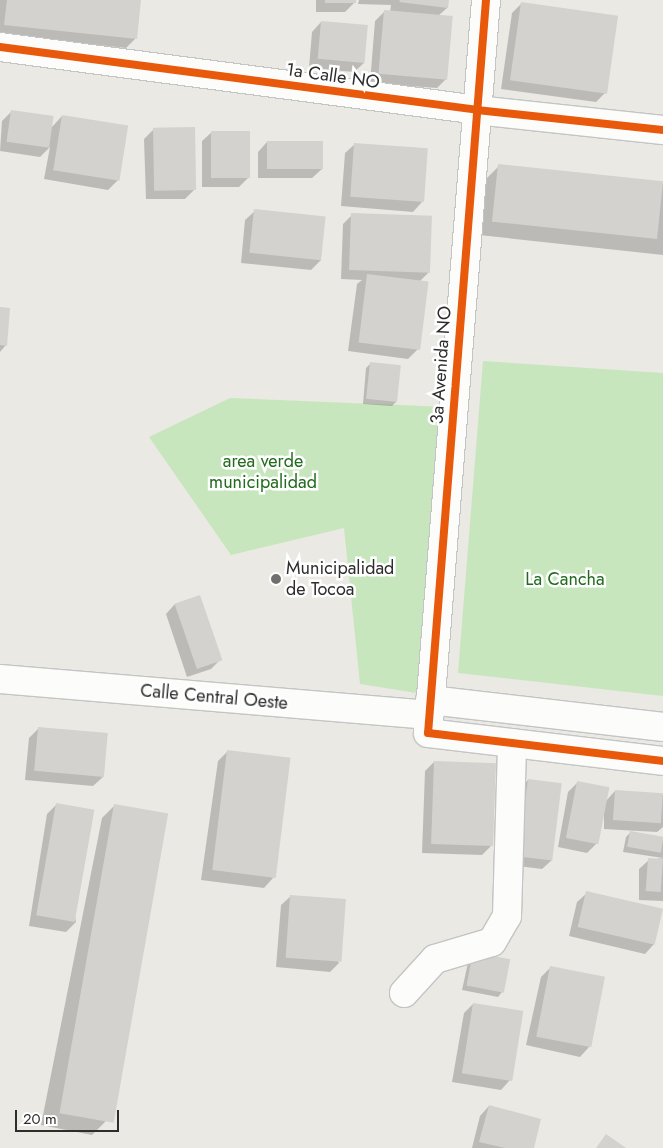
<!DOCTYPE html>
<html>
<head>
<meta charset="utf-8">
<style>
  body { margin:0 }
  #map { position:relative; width:663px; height:1148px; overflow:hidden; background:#eae9e4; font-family:Jost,sans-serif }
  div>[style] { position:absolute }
  .green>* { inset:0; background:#c7e6bd }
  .shadow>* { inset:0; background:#0003 }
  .building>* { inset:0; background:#d3d2ce; transform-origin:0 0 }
  .roads { filter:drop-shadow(1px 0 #c4c4c4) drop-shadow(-1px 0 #c4c4c4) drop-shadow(0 1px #c4c4c4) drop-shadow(0 -1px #c4c4c4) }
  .minor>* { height:28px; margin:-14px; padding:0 14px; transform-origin:14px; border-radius:14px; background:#fcfcfb }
  .cycleway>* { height:8px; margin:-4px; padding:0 4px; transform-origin:4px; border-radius:4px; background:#e8590c }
  .dots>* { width:14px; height:14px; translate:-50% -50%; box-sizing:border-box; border:2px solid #fff; border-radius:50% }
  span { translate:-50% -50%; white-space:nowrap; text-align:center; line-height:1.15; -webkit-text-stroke:5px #fff; paint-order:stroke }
  .street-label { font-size:18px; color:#2d2d2d }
  .park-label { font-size:18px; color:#206b1c }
  .poi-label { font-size:18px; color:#2d2d2d }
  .left { translate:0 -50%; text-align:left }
  .scale { position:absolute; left:15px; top:1110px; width:104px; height:22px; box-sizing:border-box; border:2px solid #2d2d2d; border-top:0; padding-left:6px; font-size:15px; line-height:18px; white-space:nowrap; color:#2d2d2d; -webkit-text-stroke:4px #fff; paint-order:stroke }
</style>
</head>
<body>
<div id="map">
  <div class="green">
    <i style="clip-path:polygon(483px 361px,663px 373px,663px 696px,458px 673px)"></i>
    <i style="clip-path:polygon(230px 398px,447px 407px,423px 694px,360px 684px,344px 528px,231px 555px,149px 437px)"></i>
  </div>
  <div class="shadow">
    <i style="clip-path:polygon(0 0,140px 0,135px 39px,126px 48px,0 34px)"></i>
    <i style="clip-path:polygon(316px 0,355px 0,355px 2px,345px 12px,316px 12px)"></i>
    <i style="clip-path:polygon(359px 0,448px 0,447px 8px,438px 16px,446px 79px,437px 88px,370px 83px,375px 21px,385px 11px,390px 12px,391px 5px,358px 4px)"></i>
    <i style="clip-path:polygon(521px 4px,606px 92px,596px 102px,501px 89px,512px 13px)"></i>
    <i style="clip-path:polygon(321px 22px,364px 63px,354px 72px,309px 68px,312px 32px)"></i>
    <i style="clip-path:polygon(12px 111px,52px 127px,62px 116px,118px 180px,108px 190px,44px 179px,50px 147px,40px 157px,0 151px,2px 121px)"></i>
    <i style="clip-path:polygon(154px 129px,195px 189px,185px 199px,146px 199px,144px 139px)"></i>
    <i style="clip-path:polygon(212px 132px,249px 177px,239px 187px,202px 187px,202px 141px)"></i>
    <i style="clip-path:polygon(267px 142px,322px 169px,312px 178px,258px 178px,258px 152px)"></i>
    <i style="clip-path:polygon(355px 144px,422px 202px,413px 212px,341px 206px,345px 153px)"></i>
    <i style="clip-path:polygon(499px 166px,663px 184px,663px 255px,479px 235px,486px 179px)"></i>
    <i style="clip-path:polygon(255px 211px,321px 260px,311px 270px,241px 263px,245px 220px)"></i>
    <i style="clip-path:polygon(352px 215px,429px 272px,419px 282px,418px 349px,408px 359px,348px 351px,357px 284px,362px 280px,341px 279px,343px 224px)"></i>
    <i style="clip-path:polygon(0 309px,6px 345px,0 352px)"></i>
    <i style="clip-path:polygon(371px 363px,397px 401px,392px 406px,363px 404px,366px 368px)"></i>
    <i style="clip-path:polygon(175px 604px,220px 660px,211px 669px,187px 677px,166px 614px)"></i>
    <i style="clip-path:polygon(38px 729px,103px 777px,93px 786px,25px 780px,29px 738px)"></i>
    <i style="clip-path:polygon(228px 751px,273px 878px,264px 888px,201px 880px,218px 761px)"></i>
    <i style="clip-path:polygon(434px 762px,491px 846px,482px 855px,422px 853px,425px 771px)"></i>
    <i style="clip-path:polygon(528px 780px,552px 860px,542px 869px,510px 865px,519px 790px)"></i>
    <i style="clip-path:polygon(578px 782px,605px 802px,615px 791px,663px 794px,663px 827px,657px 832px,604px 829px,604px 808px,597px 843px,587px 853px,558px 847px,568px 792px)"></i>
    <i style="clip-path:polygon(56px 805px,76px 922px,66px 932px,29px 926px,47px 814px)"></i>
    <i style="clip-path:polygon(115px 805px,105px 1122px,92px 1135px,41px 1125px,102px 818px)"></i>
    <i style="clip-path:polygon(630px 833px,663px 838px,663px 901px,639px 900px,639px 869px,649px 860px,663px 858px,623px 852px,626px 837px)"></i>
    <i style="clip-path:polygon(587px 893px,654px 944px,645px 954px,569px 936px,577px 902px)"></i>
    <i style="clip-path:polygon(291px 896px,339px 963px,330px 972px,276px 967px,281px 905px)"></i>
    <i style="clip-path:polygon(469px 958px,502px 992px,498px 997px,462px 990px)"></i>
    <i style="clip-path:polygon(551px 967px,589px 1047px,580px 1057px,526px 1045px,541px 977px)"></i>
    <i style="clip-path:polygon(473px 1004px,510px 1080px,501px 1090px,452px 1082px,464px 1013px)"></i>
    <i style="clip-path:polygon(489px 1106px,532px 1148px,472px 1148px,480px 1116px)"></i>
  </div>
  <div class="building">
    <i style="clip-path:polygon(7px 0,141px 0,137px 39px,4px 25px)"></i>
    <i style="left:325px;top:0;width:31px;height:3px"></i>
    <i style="clip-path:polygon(400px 0,449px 0,448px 8px,399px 2px)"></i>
    <i style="left:521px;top:2px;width:98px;height:79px;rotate:8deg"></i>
    <i style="left:384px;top:10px;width:69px;height:64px;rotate:5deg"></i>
    <i style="left:321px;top:21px;width:47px;height:38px;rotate:5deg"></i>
    <i style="left:11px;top:110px;width:43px;height:32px;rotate:8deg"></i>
    <i style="left:62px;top:115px;width:67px;height:56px;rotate:9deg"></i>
    <i style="left:195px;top:127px;width:63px;height:42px;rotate:89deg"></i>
    <i style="left:211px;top:131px;width:39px;height:47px"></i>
    <i style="left:267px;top:141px;width:56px;height:28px"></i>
    <i style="left:354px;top:143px;width:74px;height:54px;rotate:4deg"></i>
    <i style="left:498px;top:164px;width:166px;height:58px;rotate:6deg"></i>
    <i style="left:254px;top:209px;width:72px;height:44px;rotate:6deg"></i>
    <i style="left:351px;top:213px;width:81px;height:57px;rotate:2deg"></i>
    <i style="left:367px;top:274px;width:62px;height:69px;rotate:7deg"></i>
    <i style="clip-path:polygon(0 307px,10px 308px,7px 346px,0 345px)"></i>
    <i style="left:370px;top:362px;width:31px;height:37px;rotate:6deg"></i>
    <i style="left:200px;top:595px;width:69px;height:27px;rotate:71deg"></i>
    <i style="left:38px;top:727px;width:70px;height:44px;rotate:5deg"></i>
    <i style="left:227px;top:750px;width:64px;height:121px;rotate:7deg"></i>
    <i style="left:434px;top:761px;width:62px;height:83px;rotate:2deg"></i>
    <i style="left:528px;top:779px;width:34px;height:78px;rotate:7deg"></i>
    <i style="left:577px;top:781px;width:33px;height:58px;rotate:11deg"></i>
    <i style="left:615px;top:790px;width:48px;height:30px;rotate:4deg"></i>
    <i style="left:56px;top:803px;width:39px;height:114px;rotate:10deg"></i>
    <i style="left:114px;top:804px;width:55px;height:314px;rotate:10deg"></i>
    <i style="left:630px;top:831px;width:34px;height:16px;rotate:10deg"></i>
    <i style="left:648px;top:858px;width:15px;height:33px;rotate:4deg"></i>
    <i style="left:586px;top:891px;width:79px;height:37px;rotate:13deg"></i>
    <i style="left:290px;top:895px;width:56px;height:63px;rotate:4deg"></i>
    <i style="left:473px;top:952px;width:38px;height:34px;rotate:11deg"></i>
    <i style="left:550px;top:966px;width:56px;height:72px;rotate:11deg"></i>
    <i style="left:473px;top:1003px;width:51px;height:71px;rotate:9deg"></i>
    <i style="clip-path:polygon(489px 1105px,541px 1119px,534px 1148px,505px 1148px,479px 1142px)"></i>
    <i style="clip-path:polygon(606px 1134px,626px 1148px,596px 1148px)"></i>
  </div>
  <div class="roads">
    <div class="minor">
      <i style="left:486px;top:0;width:735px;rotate:94.52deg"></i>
      <i style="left:428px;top:733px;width:237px;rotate:6.8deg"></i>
      <i style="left:0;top:47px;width:480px;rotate:7.5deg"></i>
      <i style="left:476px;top:110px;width:188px;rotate:6.1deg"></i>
      <i style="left:0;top:679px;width:431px;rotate:4.8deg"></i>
      <i style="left:430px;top:700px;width:235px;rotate:6.6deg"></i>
      <i style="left:404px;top:993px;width:46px;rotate:-47.6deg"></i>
      <i style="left:435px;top:959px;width:59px;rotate:-16.6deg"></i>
      <i style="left:492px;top:942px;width:30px;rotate:-60deg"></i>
      <i style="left:507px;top:916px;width:173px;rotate:-88.3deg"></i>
    </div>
  </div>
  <div class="cycleway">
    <i style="left:486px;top:0;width:735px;rotate:94.52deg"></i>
    <i style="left:428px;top:733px;width:237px;rotate:6.8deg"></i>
    <i style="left:0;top:47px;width:480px;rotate:7.5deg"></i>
    <i style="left:476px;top:110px;width:188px;rotate:6.1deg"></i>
  </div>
  <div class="dots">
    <i style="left:276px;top:579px;background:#6f6f6d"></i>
  </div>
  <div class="street-label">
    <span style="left:333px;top:76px;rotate:8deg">1a Calle NO</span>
    <span style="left:441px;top:365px;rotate:-86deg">3a Avenida NO</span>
    <span style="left:214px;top:697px;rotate:5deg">Calle Central Oeste</span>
  </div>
  <div class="park-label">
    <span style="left:263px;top:472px">area verde<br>municipalidad</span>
    <span style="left:565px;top:579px">La Cancha</span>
  </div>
  <div class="poi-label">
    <span class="left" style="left:286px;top:579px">Municipalidad<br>de Tocoa</span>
  </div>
  <div class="scale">20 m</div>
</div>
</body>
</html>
